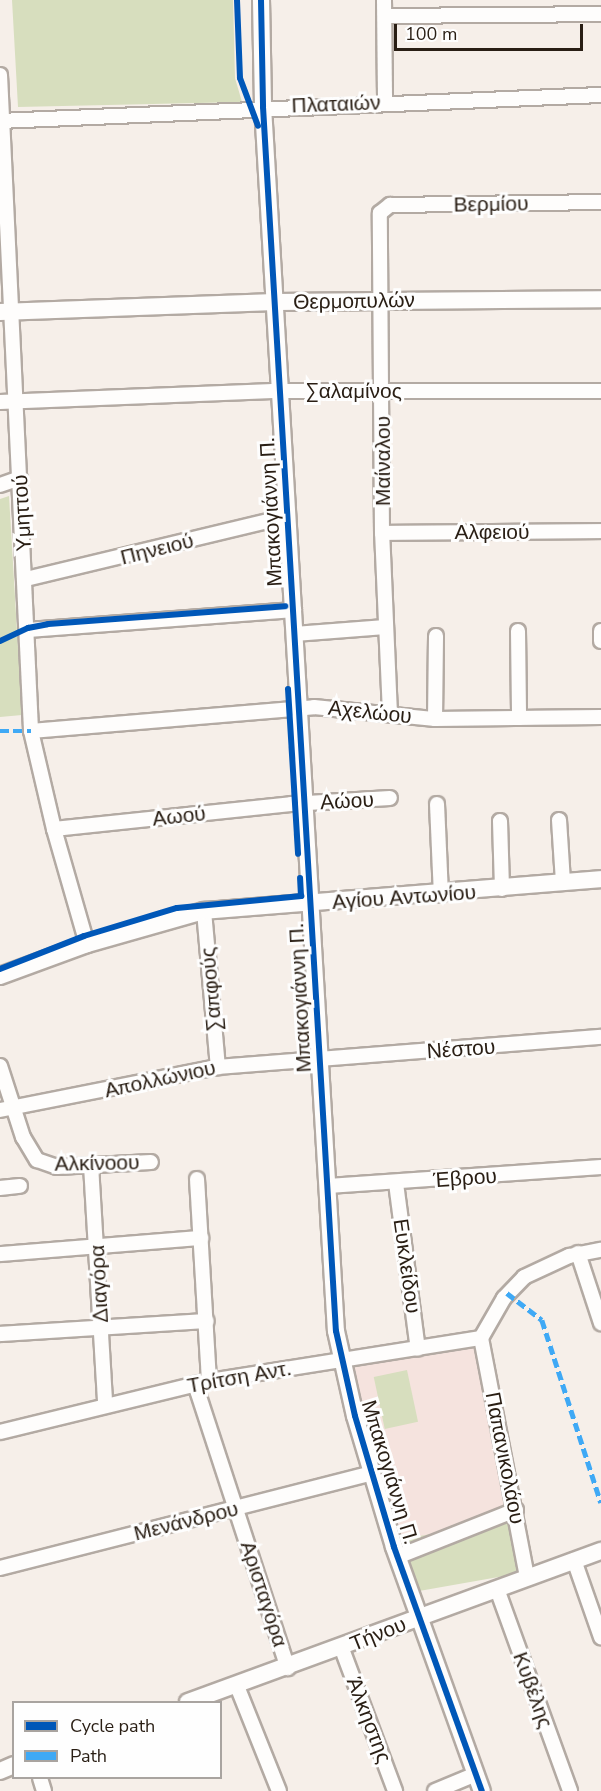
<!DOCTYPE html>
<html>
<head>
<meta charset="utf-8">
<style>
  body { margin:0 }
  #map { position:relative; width:601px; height:1791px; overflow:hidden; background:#f6efe9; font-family:"Nunito Sans",sans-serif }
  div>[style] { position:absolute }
  .education>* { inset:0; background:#f5e3de }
  .green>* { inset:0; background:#d7debe; transform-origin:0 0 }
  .roads { filter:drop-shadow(2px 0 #b3aaa3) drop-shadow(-2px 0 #b3aaa3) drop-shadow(0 2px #b3aaa3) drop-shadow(0 -2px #b3aaa3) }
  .minor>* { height:14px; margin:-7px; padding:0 7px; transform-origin:7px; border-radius:7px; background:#fefdfc }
  .tertiary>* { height:16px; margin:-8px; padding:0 8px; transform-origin:8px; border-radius:8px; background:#fefdfc }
  .quiet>* { height:4.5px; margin-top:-2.25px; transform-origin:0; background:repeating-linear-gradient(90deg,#3fa9f5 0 9px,transparent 0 13.5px) }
  .cycleway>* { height:6px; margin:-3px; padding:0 3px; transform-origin:3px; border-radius:3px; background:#0057b8 }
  span { translate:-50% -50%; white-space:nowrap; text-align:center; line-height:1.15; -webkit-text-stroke:6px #fefefe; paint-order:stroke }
  .street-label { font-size:21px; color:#291e14 }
  .legend { position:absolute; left:12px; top:1701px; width:210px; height:78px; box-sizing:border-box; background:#fefefe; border:2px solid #a9a4a0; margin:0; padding:8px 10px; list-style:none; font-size:18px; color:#291e14 }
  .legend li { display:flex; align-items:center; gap:12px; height:30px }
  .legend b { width:30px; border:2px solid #a9a4a0 }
  .scale { position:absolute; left:394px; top:24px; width:189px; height:27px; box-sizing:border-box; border:3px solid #291e14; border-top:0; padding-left:8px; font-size:18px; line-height:21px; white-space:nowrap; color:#291e14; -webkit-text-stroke:4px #fefefe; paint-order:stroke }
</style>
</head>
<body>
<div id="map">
  <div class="education">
    <i style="clip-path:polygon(476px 1343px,506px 1505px,404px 1545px,352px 1366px)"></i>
  </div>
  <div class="green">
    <i style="clip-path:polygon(12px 0,233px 0,235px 78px,242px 102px,18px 107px)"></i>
    <i style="clip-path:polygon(9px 496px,22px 715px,0 717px,0 499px)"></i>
    <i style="left:407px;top:1370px;width:53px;height:34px;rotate:78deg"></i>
    <i style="left:511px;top:1520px;width:54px;height:110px;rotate:80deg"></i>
  </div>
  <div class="roads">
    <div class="minor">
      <i style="left:384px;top:0;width:102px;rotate:89.4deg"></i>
      <i style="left:385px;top:16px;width:216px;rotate:-0.5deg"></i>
      <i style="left:0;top:75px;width:657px;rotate:87.29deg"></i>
      <i style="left:31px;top:731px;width:101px;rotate:76.8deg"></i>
      <i style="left:54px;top:829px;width:120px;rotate:74deg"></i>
      <i style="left:0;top:121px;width:602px;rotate:-2.48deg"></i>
      <i style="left:0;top:402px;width:273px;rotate:-2.3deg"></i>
      <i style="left:273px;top:391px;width:328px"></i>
      <i style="left:0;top:485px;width:21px;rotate:-19deg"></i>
      <i style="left:382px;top:533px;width:219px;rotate:-0.5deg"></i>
      <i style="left:26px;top:579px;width:269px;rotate:-13.5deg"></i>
      <i style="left:28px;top:630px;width:267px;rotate:-4.3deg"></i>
      <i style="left:518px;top:631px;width:87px;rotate:89.3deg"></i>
      <i style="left:601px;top:631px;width:10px;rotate:90deg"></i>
      <i style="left:295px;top:634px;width:90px;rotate:-4.4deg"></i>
      <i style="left:390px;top:714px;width:181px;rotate:-92.5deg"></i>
      <i style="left:382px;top:533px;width:320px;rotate:-90.4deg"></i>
      <i style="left:380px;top:213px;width:13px;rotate:-39deg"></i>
      <i style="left:390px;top:205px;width:211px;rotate:-0.8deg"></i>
      <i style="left:435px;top:719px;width:83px;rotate:-89.3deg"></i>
      <i style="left:31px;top:731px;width:284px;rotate:-4.8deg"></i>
      <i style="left:314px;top:707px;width:122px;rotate:5.7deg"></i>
      <i style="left:435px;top:719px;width:166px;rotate:-0.7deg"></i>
      <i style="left:437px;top:804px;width:91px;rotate:87.5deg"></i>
      <i style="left:559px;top:820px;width:62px;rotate:86.3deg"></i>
      <i style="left:500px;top:821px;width:68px;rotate:88.3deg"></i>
      <i style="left:54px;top:829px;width:238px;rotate:-6deg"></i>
      <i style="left:291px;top:804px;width:99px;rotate:-3.5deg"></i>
      <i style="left:204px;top:911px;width:157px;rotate:84.9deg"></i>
      <i style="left:0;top:1066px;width:75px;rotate:72.1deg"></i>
      <i style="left:23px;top:1137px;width:27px;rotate:59deg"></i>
      <i style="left:37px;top:1160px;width:21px;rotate:19deg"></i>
      <i style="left:57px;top:1167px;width:94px;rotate:-3deg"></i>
      <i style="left:0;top:1110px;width:222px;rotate:-11.2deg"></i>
      <i style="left:218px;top:1067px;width:384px;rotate:-4.5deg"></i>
      <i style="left:91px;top:1165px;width:238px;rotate:86.6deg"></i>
      <i style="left:197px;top:1179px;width:202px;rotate:86.6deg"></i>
      <i style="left:396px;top:1183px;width:167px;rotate:82.5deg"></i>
      <i style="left:328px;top:1186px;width:274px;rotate:-4deg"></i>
      <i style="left:0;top:1188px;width:20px;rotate:-6deg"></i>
      <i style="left:578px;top:1253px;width:74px;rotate:71.8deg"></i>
      <i style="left:0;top:1254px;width:202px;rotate:-4.6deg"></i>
      <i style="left:0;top:1334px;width:207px;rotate:-3.6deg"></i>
      <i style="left:481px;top:1338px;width:243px;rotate:79.1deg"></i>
      <i style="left:481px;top:1338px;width:46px;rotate:-60.1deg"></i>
      <i style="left:504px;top:1298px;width:29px;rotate:-46deg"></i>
      <i style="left:524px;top:1277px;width:50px;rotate:-25deg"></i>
      <i style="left:569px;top:1256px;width:33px;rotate:-11deg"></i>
      <i style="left:195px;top:1384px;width:299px;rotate:71.9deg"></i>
      <i style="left:0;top:1432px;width:215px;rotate:-13.7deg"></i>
      <i style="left:209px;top:1381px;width:275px;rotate:-9deg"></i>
      <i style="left:397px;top:1557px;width:128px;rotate:-21.6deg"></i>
      <i style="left:574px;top:1560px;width:82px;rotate:70.7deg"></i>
      <i style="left:0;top:1568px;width:385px;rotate:-14.3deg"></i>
      <i style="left:497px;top:1589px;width:215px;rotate:70.1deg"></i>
      <i style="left:342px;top:1649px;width:152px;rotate:69.5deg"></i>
      <i style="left:237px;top:1686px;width:113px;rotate:68.2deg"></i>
      <i style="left:40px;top:1778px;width:14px;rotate:73deg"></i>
      <i style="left:435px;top:1791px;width:44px;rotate:-22.5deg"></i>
    </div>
    <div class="tertiary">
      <i style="left:261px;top:0;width:107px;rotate:88.9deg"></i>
      <i style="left:263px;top:107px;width:1226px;rotate:86.59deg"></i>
      <i style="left:336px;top:1331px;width:87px;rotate:77.4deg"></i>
      <i style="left:355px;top:1416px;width:137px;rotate:73.4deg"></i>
      <i style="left:394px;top:1547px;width:259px;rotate:70.2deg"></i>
      <i style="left:0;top:312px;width:275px;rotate:-2.1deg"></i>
      <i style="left:275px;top:302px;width:326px;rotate:-0.5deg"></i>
      <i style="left:0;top:976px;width:93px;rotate:-20.2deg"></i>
      <i style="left:87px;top:944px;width:122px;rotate:-15.8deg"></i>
      <i style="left:204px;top:911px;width:398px;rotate:-4.6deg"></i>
      <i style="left:188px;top:1702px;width:440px;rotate:-20.1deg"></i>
      <i style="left:0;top:1771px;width:15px;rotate:-23deg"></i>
    </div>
  </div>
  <div class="quiet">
    <i style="left:0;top:731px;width:31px"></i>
    <i style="left:507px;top:1293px;width:44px;rotate:37.6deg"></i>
    <i style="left:542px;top:1320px;width:192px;rotate:72.1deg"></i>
  </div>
  <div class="cycleway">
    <i style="left:237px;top:0;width:78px;rotate:87.8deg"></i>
    <i style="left:240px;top:78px;width:51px;rotate:69.4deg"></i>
    <i style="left:261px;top:0;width:107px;rotate:88.9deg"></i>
    <i style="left:263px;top:107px;width:1226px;rotate:86.59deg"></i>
    <i style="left:336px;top:1331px;width:87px;rotate:77.4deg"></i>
    <i style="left:355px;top:1416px;width:137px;rotate:73.4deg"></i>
    <i style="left:394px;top:1547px;width:259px;rotate:70.2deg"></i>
    <i style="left:0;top:641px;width:31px;rotate:-25deg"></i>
    <i style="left:28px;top:628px;width:20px;rotate:-11deg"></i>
    <i style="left:48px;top:624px;width:238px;rotate:-4.3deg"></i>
    <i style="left:288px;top:689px;width:165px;rotate:86.5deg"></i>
    <i style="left:0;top:969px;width:90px;rotate:-21.4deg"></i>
    <i style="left:84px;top:936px;width:97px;rotate:-16.8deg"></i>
    <i style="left:177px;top:908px;width:125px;rotate:-5.5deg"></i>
    <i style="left:301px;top:896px;width:18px;rotate:-93deg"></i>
  </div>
  <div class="street-label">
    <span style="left:336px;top:104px;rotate:-2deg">Πλαταιών</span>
    <span style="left:491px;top:204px;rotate:-1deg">Βερμίου</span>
    <span style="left:354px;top:301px;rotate:-1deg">Θερμοπυλών</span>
    <span style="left:354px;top:391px">Σαλαμίνος</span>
    <span style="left:383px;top:461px;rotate:-90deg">Μαίναλου</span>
    <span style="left:271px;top:512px;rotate:-93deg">Μπακογιάννη Π.</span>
    <span style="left:22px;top:513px;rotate:-93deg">Υμηττού</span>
    <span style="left:492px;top:532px">Αλφειού</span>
    <span style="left:157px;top:549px;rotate:-14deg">Πηνειού</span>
    <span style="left:370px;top:712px;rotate:6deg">Αχελώου</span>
    <span style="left:347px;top:801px;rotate:-3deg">Αώου</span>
    <span style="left:179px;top:816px;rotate:-6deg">Αωού</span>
    <span style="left:404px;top:897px;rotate:-4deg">Αγίου Αντωνίου</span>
    <span style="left:211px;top:989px;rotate:-95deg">Σαπφούς</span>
    <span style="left:300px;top:998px;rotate:-93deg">Μπακογιάννη Π.</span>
    <span style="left:461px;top:1049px;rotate:-4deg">Νέστου</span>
    <span style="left:160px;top:1079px;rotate:-12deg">Απολλώνιου</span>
    <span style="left:97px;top:1163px;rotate:-1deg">Αλκίνοου</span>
    <span style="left:465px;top:1178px;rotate:-4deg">Έβρου</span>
    <span style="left:407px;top:1266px;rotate:82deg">Ευκλείδου</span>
    <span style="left:99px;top:1284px;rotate:-93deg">Διαγόρα</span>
    <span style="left:239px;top:1377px;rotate:-10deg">Τρίτση Αντ.</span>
    <span style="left:505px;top:1458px;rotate:79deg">Παπανικολάου</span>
    <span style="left:390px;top:1472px;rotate:73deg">Μπακογιάννη Π.</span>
    <span style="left:186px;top:1521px;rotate:-14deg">Μενάνδρου</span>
    <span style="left:264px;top:1594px;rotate:72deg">Αρισταγόρα</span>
    <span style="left:378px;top:1634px;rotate:-22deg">Τήνου</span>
    <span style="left:533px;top:1690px;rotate:70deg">Κυβέλης</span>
    <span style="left:369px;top:1720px;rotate:69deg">Άλκηστης</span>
  </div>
  <ul class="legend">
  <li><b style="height:8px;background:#0057b8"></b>Cycle path</li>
  <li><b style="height:8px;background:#3fa9f5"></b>Path</li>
  </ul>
  <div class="scale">100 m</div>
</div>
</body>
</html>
